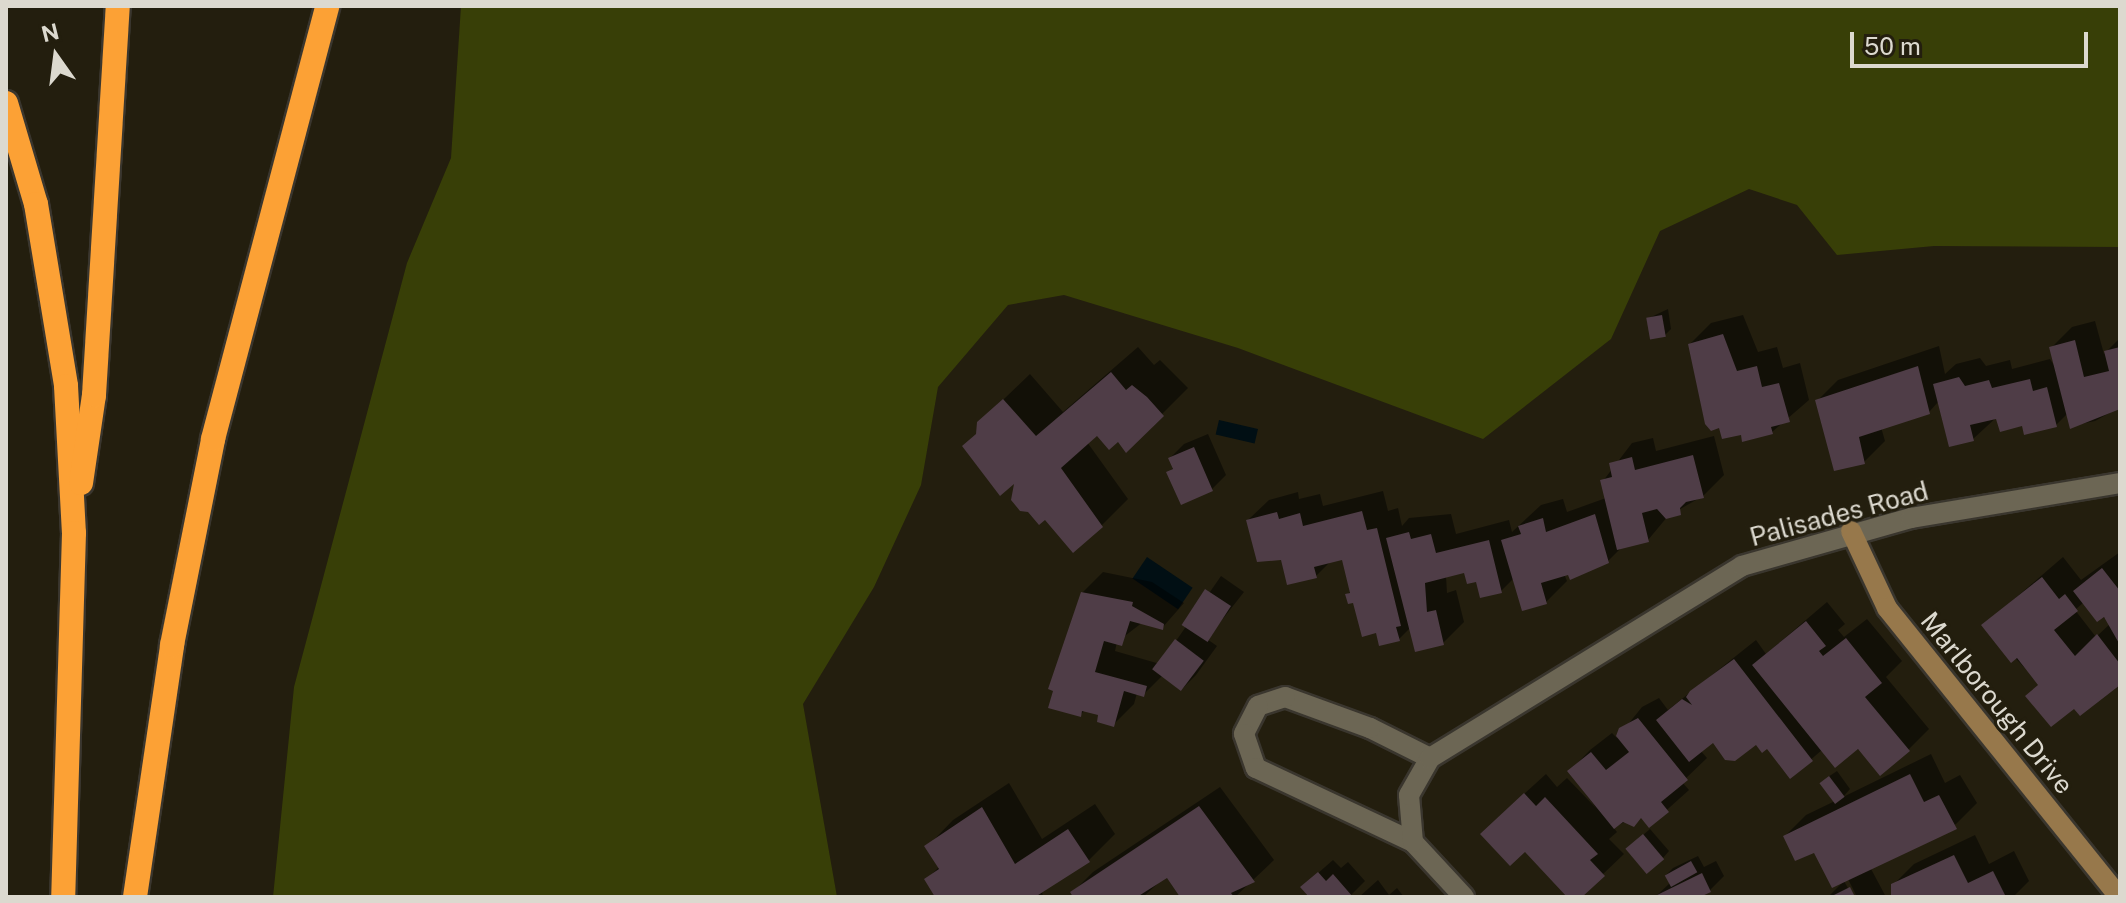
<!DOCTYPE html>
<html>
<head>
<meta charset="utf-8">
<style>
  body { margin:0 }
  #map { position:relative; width:2126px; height:903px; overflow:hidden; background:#231e0e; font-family:"Public Sans",sans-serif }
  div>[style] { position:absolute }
  .green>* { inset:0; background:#383f07 }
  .water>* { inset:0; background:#010f14; transform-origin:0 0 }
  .shadow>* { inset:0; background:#0007 }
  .building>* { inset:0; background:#4f3d47; transform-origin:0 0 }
  .roads { filter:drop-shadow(2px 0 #3a362e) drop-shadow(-2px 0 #3a362e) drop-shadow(0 2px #3a362e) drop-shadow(0 -2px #3a362e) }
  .street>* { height:20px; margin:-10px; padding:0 10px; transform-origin:10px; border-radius:10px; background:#6c6654 }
  .secondary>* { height:20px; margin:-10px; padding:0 10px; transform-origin:10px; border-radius:10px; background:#97784b }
  .highway>* { height:24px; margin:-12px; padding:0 12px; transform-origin:12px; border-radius:12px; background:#fca135 }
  span { translate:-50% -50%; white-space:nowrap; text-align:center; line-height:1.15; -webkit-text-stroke:6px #231e0e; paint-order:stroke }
  .street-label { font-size:26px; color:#dcd9cf }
  .frame { position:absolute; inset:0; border:8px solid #dcd9cf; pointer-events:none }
  .north { position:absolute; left:16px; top:16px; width:80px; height:80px; -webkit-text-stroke:6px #231e0e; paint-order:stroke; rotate:346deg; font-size:22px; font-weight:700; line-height:32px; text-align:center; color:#dcd9cf }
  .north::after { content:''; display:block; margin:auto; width:28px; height:36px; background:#dcd9cf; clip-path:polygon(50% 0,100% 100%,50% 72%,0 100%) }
  .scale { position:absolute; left:1850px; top:32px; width:238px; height:36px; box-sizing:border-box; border:4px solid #dcd9cf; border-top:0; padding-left:10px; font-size:24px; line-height:28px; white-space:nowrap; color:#dcd9cf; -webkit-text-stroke:6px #231e0e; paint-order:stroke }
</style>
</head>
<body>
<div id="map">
  <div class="green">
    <i style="clip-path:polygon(461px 6px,2120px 6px,2120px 247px,1934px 246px,1837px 255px,1797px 205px,1749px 189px,1660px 231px,1611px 339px,1483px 439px,1238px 348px,1064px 295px,1008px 305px,938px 387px,921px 485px,874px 587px,803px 704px,837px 897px,273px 897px,294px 687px,407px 263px,451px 158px)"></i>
  </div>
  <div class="water">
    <i style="left:1219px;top:420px;width:40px;height:15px;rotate:13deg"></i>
    <i style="left:1147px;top:557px;width:55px;height:26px;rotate:34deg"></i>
  </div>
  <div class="shadow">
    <i style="clip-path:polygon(1668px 309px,1671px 329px,1665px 335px,1649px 318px)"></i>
    <i style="clip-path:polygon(1743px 315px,1758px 352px,1777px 347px,1783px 368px,1800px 363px,1809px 400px,1772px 432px,1690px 344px,1711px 323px)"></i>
    <i style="clip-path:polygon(2095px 321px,2104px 354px,2120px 338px,2120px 407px,2095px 421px,2071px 426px,2068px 413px,2056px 425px,1998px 416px,1973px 439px,1939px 401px,1929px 412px,1881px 427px,1885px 441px,1864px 462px,1818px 400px,1838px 380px,1939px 346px,1945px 374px,1956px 364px,1980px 358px,1986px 366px,2010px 360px,2012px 369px,2050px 359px,2057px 370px,2052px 347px,2072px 327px)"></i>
    <i style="clip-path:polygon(1138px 347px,1154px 365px,1160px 360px,1188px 388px,1126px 450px,1118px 439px,1097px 434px,1087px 442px,1128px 499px,1101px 526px,1045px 518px,1028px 510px,1017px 479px,978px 433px,979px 423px,1030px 374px,1063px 412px)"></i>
    <i style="clip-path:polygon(1208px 434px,1226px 475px,1212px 489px,1182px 502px,1169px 472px,1174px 467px,1170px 458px,1184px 444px)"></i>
    <i style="clip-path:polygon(1714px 436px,1724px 475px,1703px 496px,1668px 516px,1648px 540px,1622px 547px,1608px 561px,1564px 574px,1567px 581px,1546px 602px,1514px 578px,1501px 591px,1465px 571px,1446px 576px,1447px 593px,1456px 590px,1464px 622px,1443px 643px,1411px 627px,1399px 639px,1377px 631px,1347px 595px,1352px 590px,1344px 557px,1332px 560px,1316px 576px,1282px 558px,1248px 520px,1269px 500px,1298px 492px,1299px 499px,1320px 494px,1323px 506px,1383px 491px,1388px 511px,1398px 508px,1402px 526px,1409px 518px,1451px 514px,1456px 534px,1509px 520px,1512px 532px,1541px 505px,1563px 499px,1567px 512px,1606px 498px,1603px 481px,1632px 443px,1653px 438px,1656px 451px)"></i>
    <i style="clip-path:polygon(evenodd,2120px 552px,2120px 682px,2074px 706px,2040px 684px,1984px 625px,2063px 557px,2081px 580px,2120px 552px,2084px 602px,2111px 623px,2096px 637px,2075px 610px,2084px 602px)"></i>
    <i style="clip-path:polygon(1103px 572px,1152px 582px,1184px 603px,1162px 628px,1143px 622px,1117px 642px,1115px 651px,1160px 664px,1221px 576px,1244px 592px,1207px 639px,1217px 646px,1196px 675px,1182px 689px,1163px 675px,1143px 695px,1137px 693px,1134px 704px,1113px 725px,1100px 714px,1085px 710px,1080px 715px,1082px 593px)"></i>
    <i style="clip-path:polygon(1827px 602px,1845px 624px,1838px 630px,1844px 637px,1867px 619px,1902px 661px,1886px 677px,1929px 729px,1908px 750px,1823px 749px,1791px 777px,1767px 746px,1713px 740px,1700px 750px,1707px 758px,1682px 782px,1689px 790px,1650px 825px,1642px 815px,1613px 827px,1617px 832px,1609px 839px,1624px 854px,1579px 897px,1570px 897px,1503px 813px,1546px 774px,1557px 787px,1567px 778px,1596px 808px,1570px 771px,1590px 750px,1612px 733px,1617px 738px,1642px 707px,1659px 698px,1668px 710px,1756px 640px,1766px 654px)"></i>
    <i style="clip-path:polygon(1931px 754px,1945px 783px,1960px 775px,1977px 803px,1956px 824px,1870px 867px,1886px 897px,1857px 897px,1847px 877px,1815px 850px,1785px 836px,1806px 815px,1835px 801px,1828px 777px,1837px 771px,1850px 789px,1843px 797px)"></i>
    <i style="clip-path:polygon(1009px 783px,1042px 839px,1095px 804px,1115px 834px,1089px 860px,1042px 891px,1043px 897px,938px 897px,926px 880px,939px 867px,927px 847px,953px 820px)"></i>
    <i style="clip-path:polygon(1220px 787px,1274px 860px,1235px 897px,1181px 897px,1167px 875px,1143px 897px,1077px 897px,1073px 892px,1093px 872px)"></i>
    <i style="clip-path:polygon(1650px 829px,1669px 851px,1663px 858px,1635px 842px)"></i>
    <i style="clip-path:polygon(1975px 835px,1989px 864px,2014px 851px,2029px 881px,2013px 897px,1893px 897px,1893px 885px,1914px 864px)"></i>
    <i style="clip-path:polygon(1698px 856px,1704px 867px,1716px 861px,1724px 876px,1710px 890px,1696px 897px,1655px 897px,1670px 883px,1666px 875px,1673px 868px)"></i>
    <i style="clip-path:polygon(1333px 860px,1341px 868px,1348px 862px,1365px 881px,1349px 897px,1312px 897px,1317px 874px)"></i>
    <i style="clip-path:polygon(1378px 880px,1389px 895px,1397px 888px,1404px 897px,1359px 897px)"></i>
    <i style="clip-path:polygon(1844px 881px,1853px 897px,1828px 897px)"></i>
  </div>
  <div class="building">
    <i style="left:1662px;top:315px;width:22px;height:16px;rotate:80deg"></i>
    <i style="clip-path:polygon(1723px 334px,1737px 371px,1757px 366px,1762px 387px,1779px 383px,1790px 422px,1771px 427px,1773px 434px,1742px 442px,1741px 435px,1722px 439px,1719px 428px,1711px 431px,1705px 424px,1688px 344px)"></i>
    <i style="clip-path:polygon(2075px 340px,2084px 377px,2109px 371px,2104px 351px,2120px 347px,2120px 409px,2070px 429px,2049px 347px)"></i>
    <i style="clip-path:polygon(1918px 366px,1930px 414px,1859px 437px,1865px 464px,1834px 471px,1815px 400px)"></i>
    <i style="clip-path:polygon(1111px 372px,1126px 390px,1132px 385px,1147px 397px,1164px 416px,1126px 453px,1118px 442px,1109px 450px,1097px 436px,1061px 468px,1103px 527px,1073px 553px,1045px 520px,1039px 525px,1028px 512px,1020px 511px,1011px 500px,1014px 484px,1000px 496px,962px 446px,976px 434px,977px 422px,1003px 399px,1036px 436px)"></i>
    <i style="clip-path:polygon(1959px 377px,1965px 386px,1989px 380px,1992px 388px,2030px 379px,2033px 391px,2047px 387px,2057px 427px,2024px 435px,2022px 426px,2000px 432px,1996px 419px,1970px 425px,1974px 441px,1949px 447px,1933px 384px)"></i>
    <i style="clip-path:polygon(1194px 447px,1213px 491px,1181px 505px,1166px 472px,1173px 469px,1168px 458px)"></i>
    <i style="clip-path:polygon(1693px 455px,1704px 498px,1686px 502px,1680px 508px,1681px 515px,1666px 519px,1657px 509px,1642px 513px,1649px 542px,1617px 550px,1600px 480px,1612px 477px,1609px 463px,1632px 457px,1635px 470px)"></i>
    <i style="clip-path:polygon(1362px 511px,1367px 530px,1377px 528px,1401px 626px,1396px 627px,1400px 641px,1379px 646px,1376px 633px,1362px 637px,1353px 603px,1348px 604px,1345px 594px,1350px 593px,1342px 560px,1314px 567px,1317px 578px,1287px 585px,1281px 560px,1257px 562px,1246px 520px,1277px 512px,1279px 519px,1300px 513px,1303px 526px)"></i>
    <i style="clip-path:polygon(1595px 514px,1609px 563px,1570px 580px,1568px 575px,1541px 583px,1547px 604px,1522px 611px,1501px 540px,1521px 534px,1518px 526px,1543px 518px,1546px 532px)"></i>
    <i style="clip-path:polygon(1409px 532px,1411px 539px,1431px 534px,1436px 553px,1489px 540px,1502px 593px,1480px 598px,1476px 582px,1467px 584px,1464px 573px,1425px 583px,1427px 612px,1436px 610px,1444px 645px,1415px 652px,1386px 538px)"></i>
    <i style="clip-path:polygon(2102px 568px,2120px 591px,2120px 645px,2104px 617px,2097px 622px,2073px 591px)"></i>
    <i style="clip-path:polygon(2042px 577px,2059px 599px,2065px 594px,2078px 611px,2054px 630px,2075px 656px,2097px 634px,2120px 664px,2120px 685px,2080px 716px,2074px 709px,2051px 727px,2025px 696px,2038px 685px,2017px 658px,2011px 663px,1981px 625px)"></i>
    <i style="left:1205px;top:589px;width:31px;height:43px;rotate:33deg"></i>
    <i style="clip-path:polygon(1081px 592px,1133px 602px,1132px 606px,1164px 624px,1163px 630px,1130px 621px,1122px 646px,1104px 641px,1095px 672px,1147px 686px,1144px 697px,1124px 691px,1114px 727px,1097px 722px,1098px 715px,1082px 711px,1081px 717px,1048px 708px,1053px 691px,1048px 689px)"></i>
    <i style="clip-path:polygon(1806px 621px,1826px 646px,1819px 651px,1823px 656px,1846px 638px,1882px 683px,1865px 697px,1910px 751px,1880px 776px,1858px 749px,1835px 768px,1752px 665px)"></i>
    <i style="left:1175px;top:639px;width:36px;height:38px;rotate:37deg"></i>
    <i style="clip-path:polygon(1734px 659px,1813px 761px,1790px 779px,1767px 749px,1762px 753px,1756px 745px,1735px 761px,1725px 760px,1713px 743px,1689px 762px,1656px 720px,1682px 699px,1692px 705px,1686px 697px,1690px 691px)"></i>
    <i style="clip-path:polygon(1638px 718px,1688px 780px,1661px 802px,1669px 812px,1649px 828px,1641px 818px,1634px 827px,1623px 822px,1614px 829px,1567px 771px,1591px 752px,1606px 770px,1629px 752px,1616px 736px,1619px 728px)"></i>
    <i style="clip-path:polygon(1910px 774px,1924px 802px,1939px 795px,1957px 829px,1832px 888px,1814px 853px,1795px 861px,1783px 836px)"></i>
    <i style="left:1829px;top:776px;width:26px;height:12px;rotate:53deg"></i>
    <i style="clip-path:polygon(1524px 793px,1536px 806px,1545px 797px,1598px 854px,1590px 860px,1605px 876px,1582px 897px,1567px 897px,1525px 852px,1510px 866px,1480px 834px)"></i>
    <i style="clip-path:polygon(1199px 806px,1255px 882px,1231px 893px,1234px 897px,1180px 897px,1167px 878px,1137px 897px,1073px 897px,1070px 892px)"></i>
    <i style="clip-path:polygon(982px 807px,1015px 864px,1068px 829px,1090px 862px,1035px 897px,935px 897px,924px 879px,939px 869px,924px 846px)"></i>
    <i style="left:1643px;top:834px;width:33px;height:23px;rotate:50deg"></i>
    <i style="clip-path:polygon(1954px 855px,1968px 883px,1993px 871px,2006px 897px,1891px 897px,1891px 884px)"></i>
    <i style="left:1691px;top:861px;width:13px;height:30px;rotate:61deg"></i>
    <i style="clip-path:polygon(1318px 872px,1326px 881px,1333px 874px,1353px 897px,1309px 897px,1300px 887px)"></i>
    <i style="clip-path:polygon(1702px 873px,1711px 892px,1700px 897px,1653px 897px)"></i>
    <i style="clip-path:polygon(1850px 887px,1855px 897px,1830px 897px)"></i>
  </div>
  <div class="roads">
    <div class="street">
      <i style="left:1430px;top:758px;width:67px;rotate:-153.4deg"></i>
      <i style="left:1370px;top:728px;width:90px;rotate:-160deg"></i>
      <i style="left:1285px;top:697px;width:28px;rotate:162deg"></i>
      <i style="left:1258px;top:706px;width:31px;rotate:117deg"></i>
      <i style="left:1244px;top:734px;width:36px;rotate:71deg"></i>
      <i style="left:1256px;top:768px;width:174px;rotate:25.2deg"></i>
      <i style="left:1413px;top:842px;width:75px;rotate:47.2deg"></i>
      <i style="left:1413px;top:842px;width:47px;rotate:-94.9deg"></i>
      <i style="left:1409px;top:795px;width:43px;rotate:-60.4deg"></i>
      <i style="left:1430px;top:758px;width:366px;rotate:-31.6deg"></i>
      <i style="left:1742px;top:566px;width:176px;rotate:-15.9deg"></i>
      <i style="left:1911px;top:518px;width:212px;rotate:-9.5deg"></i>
    </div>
    <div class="secondary">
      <i style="left:1851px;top:531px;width:85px;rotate:64.9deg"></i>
      <i style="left:1887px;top:608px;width:371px;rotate:51.2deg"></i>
    </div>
    <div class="highway">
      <i style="left:6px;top:103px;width:105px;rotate:73.5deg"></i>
      <i style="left:36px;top:204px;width:184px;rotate:80.6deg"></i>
      <i style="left:66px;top:386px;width:147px;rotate:86.9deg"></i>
      <i style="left:74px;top:533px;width:364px;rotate:91.7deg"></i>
      <i style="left:81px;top:483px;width:89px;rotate:-81.6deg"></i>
      <i style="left:94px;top:395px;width:390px;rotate:-86.5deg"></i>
      <i style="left:135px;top:897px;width:255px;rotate:-81.6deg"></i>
      <i style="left:172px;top:645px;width:210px;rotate:-78.7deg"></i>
      <i style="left:213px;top:439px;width:448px;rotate:-75.2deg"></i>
    </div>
  </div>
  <div class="street-label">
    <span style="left:1839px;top:514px;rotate:-15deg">Palisades Road</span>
    <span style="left:1997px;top:703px;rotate:51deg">Marlborough Drive</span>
  </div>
  <div class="frame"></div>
  <div class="north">N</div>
  <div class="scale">50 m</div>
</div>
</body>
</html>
